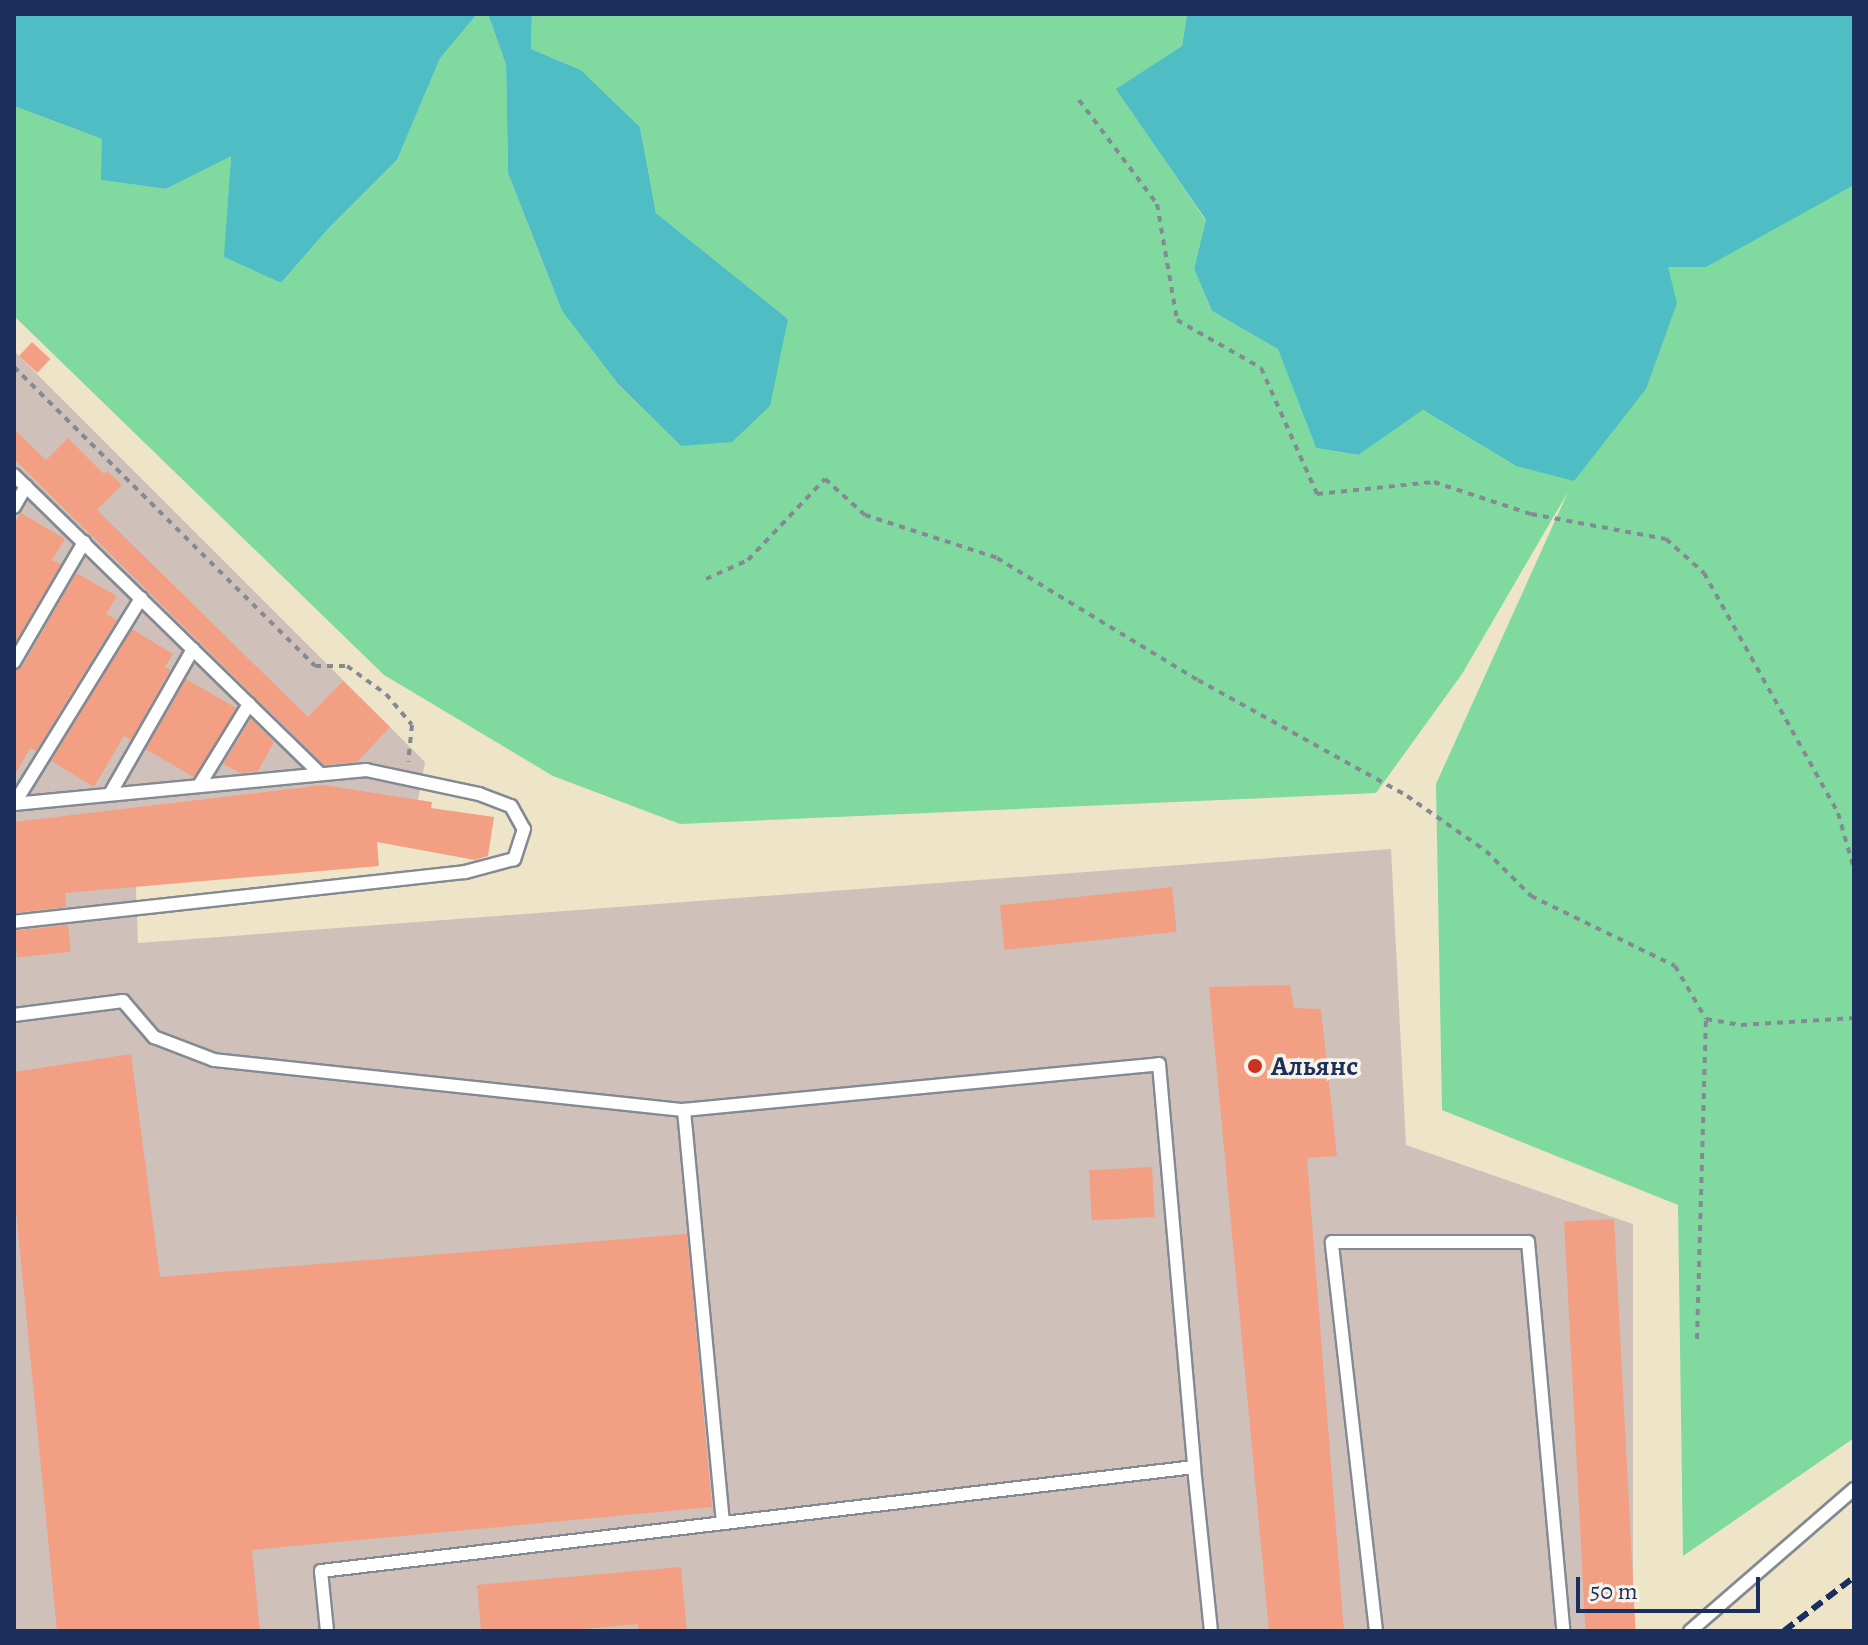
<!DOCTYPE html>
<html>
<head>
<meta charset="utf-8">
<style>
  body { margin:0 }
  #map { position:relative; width:1868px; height:1645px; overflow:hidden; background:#eee5c8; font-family:Alegreya,serif }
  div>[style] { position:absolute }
  .industrial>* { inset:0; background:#cfc1ba }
  .green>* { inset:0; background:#80d99f }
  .water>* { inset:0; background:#4ebdc4 }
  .building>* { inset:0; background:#f29f84; transform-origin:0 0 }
  .path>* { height:4px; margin-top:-2px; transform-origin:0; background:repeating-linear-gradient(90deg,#848a93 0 6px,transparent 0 12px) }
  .roads { filter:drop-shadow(2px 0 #848a93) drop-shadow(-2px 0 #848a93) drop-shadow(0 2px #848a93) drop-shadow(0 -2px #848a93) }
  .service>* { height:12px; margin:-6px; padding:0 6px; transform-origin:6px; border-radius:6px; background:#fff }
  .rail>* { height:6px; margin-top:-3px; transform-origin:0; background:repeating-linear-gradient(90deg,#1b2f5e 0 12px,transparent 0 18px) }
  .dots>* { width:22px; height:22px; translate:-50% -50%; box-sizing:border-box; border:4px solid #f7f3e8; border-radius:50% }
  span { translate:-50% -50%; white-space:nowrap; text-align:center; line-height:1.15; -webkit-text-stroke:7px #f7f3e8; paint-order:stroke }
  .poi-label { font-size:28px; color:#1b2f5e; font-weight:700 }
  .left { translate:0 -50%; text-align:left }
  .frame { position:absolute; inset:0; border:16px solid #1b2f5e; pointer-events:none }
  .scale { position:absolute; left:1576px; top:1577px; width:184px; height:36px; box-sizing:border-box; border:4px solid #1b2f5e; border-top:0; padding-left:10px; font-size:24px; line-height:28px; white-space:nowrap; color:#1b2f5e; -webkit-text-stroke:6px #f7f3e8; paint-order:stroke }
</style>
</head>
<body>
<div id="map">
  <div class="industrial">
    <i style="clip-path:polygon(14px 351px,425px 762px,416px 811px,135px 859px,138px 943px,1391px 849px,1406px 1145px,1633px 1224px,1633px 1623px,1625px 1631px,14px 1631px)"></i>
  </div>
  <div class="green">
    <i style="clip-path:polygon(477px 14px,488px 14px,506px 65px,508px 173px,562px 311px,618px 384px,681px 446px,788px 319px,656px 213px,640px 127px,581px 70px,531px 49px,532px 14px,1187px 14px,1182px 46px,1117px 89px,1206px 221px,1194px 269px,1212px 311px,1278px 348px,1316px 448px,1357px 455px,1423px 410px,1516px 466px,1668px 267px,1807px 210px,1854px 185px,1854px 1438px,1683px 1556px,1678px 1205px,1442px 1110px,1436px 784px,1568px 492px,1462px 674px,1376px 793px,680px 824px,553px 776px,384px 675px,14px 316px,14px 106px,102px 139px,102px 180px,166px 189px,231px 155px,225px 257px,281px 283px,328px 229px,397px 160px,440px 57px)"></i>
  </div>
  <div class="water">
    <i style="clip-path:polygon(14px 14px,477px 14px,440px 58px,397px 160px,328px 229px,281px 283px,224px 257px,231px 156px,166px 189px,101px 180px,102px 139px,14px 106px)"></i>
    <i style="clip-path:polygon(488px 14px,532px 14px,531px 49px,581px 70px,640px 127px,656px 213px,788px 319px,770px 406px,732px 442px,681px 446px,618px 384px,562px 311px,508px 173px,506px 65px)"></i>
    <i style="clip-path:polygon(1187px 14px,1854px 14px,1854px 185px,1706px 267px,1668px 267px,1677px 303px,1646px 389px,1574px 481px,1516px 466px,1423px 410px,1358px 455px,1316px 448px,1278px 349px,1212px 311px,1194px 269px,1206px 220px,1116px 89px,1182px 46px)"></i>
  </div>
  <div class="building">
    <i style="left:32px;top:342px;width:25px;height:19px;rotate:43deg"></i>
    <i style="clip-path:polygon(14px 429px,46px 460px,68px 438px,104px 474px,107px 471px,122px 485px,97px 510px,308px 717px,343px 681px,390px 727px,357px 762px,324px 765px,14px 459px)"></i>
    <i style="clip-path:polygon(21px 513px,65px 539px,52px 560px,61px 564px,14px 644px,14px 524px)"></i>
    <i style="clip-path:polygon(76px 573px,117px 596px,106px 614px,117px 620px,36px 751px,30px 748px,14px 776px,14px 671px,22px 667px)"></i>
    <i style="clip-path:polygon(132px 629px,173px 654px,165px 667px,170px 670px,131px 740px,124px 736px,94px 787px,51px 761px)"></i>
    <i style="left:186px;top:679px;width:58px;height:81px;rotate:30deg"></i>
    <i style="clip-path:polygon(251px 719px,274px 742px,258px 771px,240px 773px,223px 764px)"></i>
    <i style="clip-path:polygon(323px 785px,432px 802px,431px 808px,494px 817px,488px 856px,475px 860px,377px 842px,379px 866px,65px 893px,66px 907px,14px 913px,14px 822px)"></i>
    <i style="left:1172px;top:887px;width:45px;height:173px;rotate:84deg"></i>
    <i style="left:68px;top:925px;width:27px;height:54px;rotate:84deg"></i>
    <i style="clip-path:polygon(1290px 985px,1294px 1008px,1321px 1009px,1337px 1156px,1307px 1158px,1344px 1631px,1269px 1631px,1209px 987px)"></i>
    <i style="clip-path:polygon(131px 1054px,160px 1277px,687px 1234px,712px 1507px,252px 1550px,260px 1631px,57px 1631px,14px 1190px,14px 1072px)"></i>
    <i style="left:1152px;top:1167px;width:50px;height:63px;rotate:87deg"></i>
    <i style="left:1614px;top:1219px;width:412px;height:50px;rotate:87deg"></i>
    <i style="clip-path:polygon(681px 1567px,687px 1631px,638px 1631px,638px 1624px,559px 1631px,481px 1631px,477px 1585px)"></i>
  </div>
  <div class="path">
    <i style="left:1079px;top:100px;width:130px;rotate:53.1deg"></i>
    <i style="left:1157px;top:204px;width:118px;rotate:80.2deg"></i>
    <i style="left:1177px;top:320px;width:97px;rotate:29.7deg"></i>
    <i style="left:1261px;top:368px;width:138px;rotate:66deg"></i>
    <i style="left:1317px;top:494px;width:118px;rotate:-5.9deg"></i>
    <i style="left:1434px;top:482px;width:102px;rotate:18.3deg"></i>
    <i style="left:1531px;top:514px;width:137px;rotate:10.5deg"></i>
    <i style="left:1666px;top:539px;width:51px;rotate:41.8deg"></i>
    <i style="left:1704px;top:573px;width:275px;rotate:60.8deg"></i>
    <i style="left:1838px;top:813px;width:58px;rotate:74.1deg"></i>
    <i style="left:14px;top:367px;width:424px;rotate:44.8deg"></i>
    <i style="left:315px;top:666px;width:32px"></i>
    <i style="left:347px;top:666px;width:48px;rotate:35.7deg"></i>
    <i style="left:386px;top:694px;width:40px;rotate:50deg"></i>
    <i style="left:412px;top:725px;width:37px;rotate:96deg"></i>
    <i style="left:706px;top:579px;width:46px;rotate:-24.3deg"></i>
    <i style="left:748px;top:560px;width:112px;rotate:-46.5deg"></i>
    <i style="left:825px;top:479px;width:54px;rotate:42deg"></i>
    <i style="left:865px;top:515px;width:139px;rotate:18deg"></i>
    <i style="left:997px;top:558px;width:235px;rotate:31.3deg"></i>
    <i style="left:1198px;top:680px;width:239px;rotate:29deg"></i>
    <i style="left:1407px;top:796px;width:96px;rotate:34.8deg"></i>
    <i style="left:1486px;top:851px;width:64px;rotate:45deg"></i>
    <i style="left:1531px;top:896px;width:160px;rotate:25.9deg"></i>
    <i style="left:1675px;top:966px;width:61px;rotate:59.7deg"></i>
    <i style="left:1706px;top:1019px;width:36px;rotate:10deg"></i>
    <i style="left:1741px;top:1025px;width:113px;rotate:-3.5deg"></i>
    <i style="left:1697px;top:1339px;width:320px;rotate:-88.4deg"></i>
  </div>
  <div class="roads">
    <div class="service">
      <i style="left:14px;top:475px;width:426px;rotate:44.3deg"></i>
      <i style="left:14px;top:507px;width:24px;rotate:-60deg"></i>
      <i style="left:14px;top:662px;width:139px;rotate:-59.7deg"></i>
      <i style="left:200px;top:784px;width:94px;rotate:-58.5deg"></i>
      <i style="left:110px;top:794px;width:167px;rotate:-60.2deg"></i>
      <i style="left:14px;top:804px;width:354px;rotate:-5.5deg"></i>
      <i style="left:366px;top:770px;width:116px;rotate:12deg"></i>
      <i style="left:479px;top:794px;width:34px;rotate:21deg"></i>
      <i style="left:511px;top:806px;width:26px;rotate:61deg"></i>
      <i style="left:524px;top:829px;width:32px;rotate:108deg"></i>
      <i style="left:514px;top:859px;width:51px;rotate:165.1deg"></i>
      <i style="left:465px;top:872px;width:454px;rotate:173.7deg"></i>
      <i style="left:14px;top:804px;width:242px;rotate:-58.3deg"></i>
      <i style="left:14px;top:1015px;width:110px;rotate:-7.3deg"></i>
      <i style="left:123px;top:1001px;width:48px;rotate:49.3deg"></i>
      <i style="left:154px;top:1037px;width:64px;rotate:21deg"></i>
      <i style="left:214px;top:1060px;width:473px;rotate:6.1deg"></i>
      <i style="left:723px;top:1523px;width:415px;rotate:-95.4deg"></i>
      <i style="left:684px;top:1110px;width:477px;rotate:-5.5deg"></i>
      <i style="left:1159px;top:1064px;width:405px;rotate:85deg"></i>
      <i style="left:327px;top:1631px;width:60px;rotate:-95.7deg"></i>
      <i style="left:321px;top:1571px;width:879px;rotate:-6.79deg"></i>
      <i style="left:1194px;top:1467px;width:165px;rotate:84.1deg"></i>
      <i style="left:1376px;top:1631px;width:391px;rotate:-96.5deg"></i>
      <i style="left:1332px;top:1242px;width:196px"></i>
      <i style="left:1528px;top:1242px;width:389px;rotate:84.8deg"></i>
      <i style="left:1690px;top:1631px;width:217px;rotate:-40.9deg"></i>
    </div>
  </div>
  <div class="rail">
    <i style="left:1784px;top:1631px;width:88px;rotate:-37.6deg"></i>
  </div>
  <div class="dots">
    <i style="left:1255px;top:1066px;background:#c8321e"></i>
  </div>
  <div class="poi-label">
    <span class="left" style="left:1271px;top:1066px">Альянс</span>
  </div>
  <div class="frame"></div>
  <div class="scale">50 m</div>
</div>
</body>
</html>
